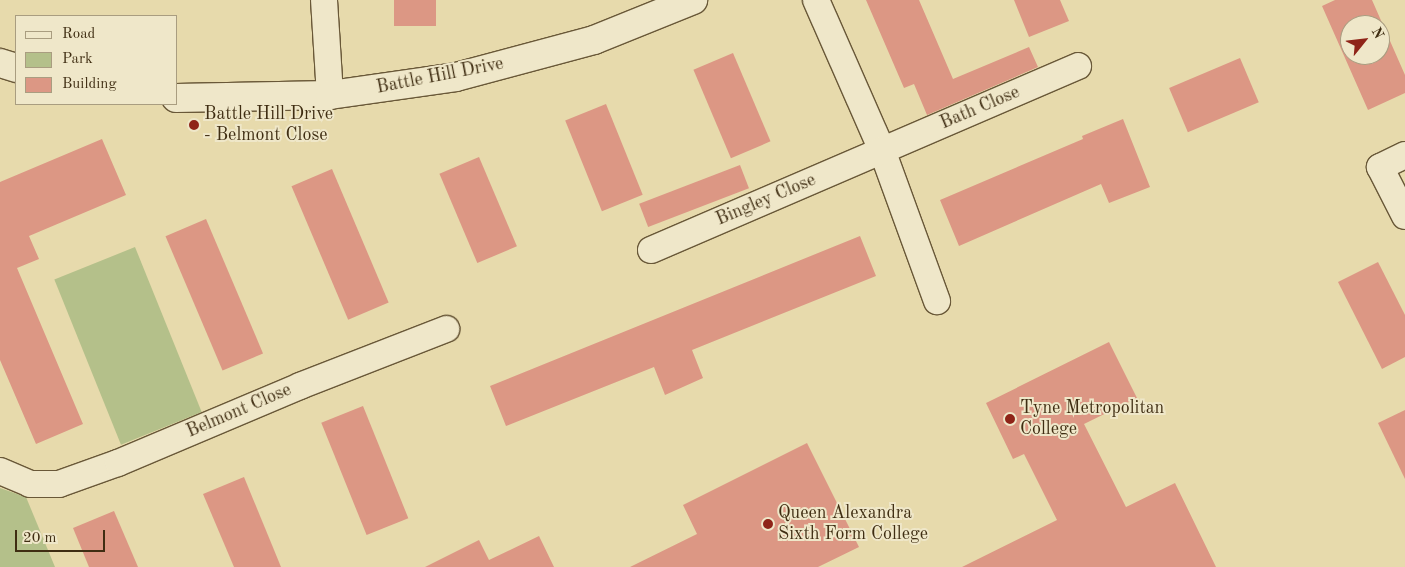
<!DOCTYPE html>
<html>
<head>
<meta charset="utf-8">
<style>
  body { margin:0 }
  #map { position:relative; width:1405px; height:567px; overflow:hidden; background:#e7daac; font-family:"Old Standard TT",serif }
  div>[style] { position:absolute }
  .green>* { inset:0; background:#b4c08a; transform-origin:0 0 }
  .building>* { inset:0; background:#dc9784; transform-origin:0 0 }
  .roads { filter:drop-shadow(1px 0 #695838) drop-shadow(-1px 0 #695838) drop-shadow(0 1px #695838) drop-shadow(0 -1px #695838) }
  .street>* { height:26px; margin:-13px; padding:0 13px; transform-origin:13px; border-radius:13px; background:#efe7c9 }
  .secondary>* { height:28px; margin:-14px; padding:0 14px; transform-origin:14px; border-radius:14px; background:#efe7c9 }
  .dots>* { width:14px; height:14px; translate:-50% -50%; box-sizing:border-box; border:2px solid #efe7c9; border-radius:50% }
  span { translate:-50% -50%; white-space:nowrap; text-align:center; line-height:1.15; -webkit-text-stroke:4px #efe7c9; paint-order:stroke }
  .street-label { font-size:18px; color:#3f2d12 }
  .poi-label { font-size:18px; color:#3f2d12 }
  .left { translate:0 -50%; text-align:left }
  .legend { position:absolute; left:15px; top:15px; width:162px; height:90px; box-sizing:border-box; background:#efe7c9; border:1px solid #a99d80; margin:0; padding:6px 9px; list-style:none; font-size:15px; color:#3f2d12 }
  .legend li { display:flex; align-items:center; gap:10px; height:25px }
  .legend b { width:25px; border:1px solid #a99d80 }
  .north { position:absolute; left:1340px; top:15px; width:50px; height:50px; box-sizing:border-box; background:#efe7c9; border:1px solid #a99d80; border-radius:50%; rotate:61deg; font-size:14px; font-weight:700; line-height:20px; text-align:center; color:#3f2d12 }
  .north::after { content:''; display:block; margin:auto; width:18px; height:22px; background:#8f2418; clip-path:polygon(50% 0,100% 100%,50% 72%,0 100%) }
  .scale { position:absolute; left:15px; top:530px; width:90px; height:22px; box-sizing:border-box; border:2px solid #3f2d12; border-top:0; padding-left:6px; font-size:15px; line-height:18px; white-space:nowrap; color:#3f2d12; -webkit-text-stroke:4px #efe7c9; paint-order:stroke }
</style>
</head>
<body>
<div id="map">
  <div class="green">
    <i style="left:135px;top:247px;width:178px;height:87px;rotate:68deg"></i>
    <i style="clip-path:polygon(0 488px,26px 497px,55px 567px,0 567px)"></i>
  </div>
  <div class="building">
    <i style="left:394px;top:0;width:42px;height:26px"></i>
    <i style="clip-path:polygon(866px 0,919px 0,953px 79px,1029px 47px,1038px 67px,927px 115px,914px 84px,904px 88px)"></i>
    <i style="clip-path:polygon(1014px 0,1060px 0,1069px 21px,1029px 37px)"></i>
    <i style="clip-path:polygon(evenodd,1335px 0,1372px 0,1405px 75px,1405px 93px,1368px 110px,1322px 6px,1335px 0,1350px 25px,1380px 25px,1380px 55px,1350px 55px,1350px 25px)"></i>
    <i style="left:733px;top:53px;width:96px;height:43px;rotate:67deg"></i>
    <i style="left:1240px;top:58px;width:48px;height:77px;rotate:67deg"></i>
    <i style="left:606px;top:104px;width:98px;height:44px;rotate:68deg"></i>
    <i style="clip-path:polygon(1123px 119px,1150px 187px,1109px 203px,1101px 184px,959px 246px,940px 200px,1083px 139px,1082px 136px)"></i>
    <i style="clip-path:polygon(102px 139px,126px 195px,29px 236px,39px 259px,17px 268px,83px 424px,36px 444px,0 360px,0 182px)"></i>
    <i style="left:479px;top:157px;width:97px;height:43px;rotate:67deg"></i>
    <i style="left:740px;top:165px;width:25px;height:108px;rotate:69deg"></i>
    <i style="left:332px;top:169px;width:145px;height:44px;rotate:67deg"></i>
    <i style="left:206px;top:219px;width:146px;height:44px;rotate:67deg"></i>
    <i style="clip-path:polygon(860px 236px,876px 276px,692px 350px,703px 378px,665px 395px,654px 367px,506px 426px,490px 386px)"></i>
    <i style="clip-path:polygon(1378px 262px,1405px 315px,1405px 357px,1382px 369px,1338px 282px)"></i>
    <i style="clip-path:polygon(1109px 342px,1137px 398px,1084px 424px,1126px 507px,1175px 483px,1216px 567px,962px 567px,1057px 520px,1024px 454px,1013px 459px,986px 403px)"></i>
    <i style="left:363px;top:406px;width:121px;height:45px;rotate:68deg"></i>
    <i style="clip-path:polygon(1405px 410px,1405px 479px,1378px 423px)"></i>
    <i style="clip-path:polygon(807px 443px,859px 547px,818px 567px,630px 567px,697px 534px,683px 505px)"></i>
    <i style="clip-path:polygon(244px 477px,272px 545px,281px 567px,234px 567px,203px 494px)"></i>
    <i style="clip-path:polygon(114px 511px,138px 567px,89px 567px,73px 528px)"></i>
    <i style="clip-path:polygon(539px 536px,554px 567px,425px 567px,479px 540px,489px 560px)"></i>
  </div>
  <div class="roads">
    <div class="street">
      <i style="left:324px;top:0;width:95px;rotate:86.4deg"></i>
      <i style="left:816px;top:0;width:164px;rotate:66.3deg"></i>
      <i style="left:882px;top:150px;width:161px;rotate:70deg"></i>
      <i style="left:1405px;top:155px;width:28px;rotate:154deg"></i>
      <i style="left:1380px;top:167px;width:55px;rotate:63deg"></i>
      <i style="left:651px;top:250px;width:465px;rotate:-23.3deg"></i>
      <i style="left:0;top:471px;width:33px;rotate:23deg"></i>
      <i style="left:30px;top:484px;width:29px"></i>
      <i style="left:59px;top:484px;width:63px;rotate:-19.6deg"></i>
      <i style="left:118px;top:463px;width:198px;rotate:-22.9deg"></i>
      <i style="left:300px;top:386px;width:157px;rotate:-21.3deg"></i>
    </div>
    <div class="secondary">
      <i style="left:0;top:63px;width:17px;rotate:17deg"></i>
      <i style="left:176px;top:98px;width:154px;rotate:-1.1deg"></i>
      <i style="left:330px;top:95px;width:127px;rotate:-8.1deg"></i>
      <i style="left:456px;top:77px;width:143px;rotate:-15deg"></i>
      <i style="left:594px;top:40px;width:107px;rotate:-22deg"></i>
    </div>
  </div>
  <div class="dots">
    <i style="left:194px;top:125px;background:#8f2418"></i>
    <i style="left:1010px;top:419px;background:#8f2418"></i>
    <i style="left:768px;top:524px;background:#8f2418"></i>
  </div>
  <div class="street-label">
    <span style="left:440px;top:76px;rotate:-11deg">Battle Hill Drive</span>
    <span style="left:980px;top:108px;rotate:-23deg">Bath Close</span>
    <span style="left:766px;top:200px;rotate:-23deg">Bingley Close</span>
    <span style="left:239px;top:411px;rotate:-23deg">Belmont Close</span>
  </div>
  <div class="poi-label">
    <span class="left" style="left:204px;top:125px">Battle Hill Drive<br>- Belmont Close</span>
    <span class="left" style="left:1020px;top:419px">Tyne Metropolitan<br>College</span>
    <span class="left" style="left:778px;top:524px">Queen Alexandra<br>Sixth Form College</span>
  </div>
  <ul class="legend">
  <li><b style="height:6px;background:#efe7c9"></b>Road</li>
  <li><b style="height:14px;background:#b4c08a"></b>Park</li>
  <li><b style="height:14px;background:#dc9784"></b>Building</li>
  </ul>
  <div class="north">N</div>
  <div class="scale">20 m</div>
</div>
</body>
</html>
